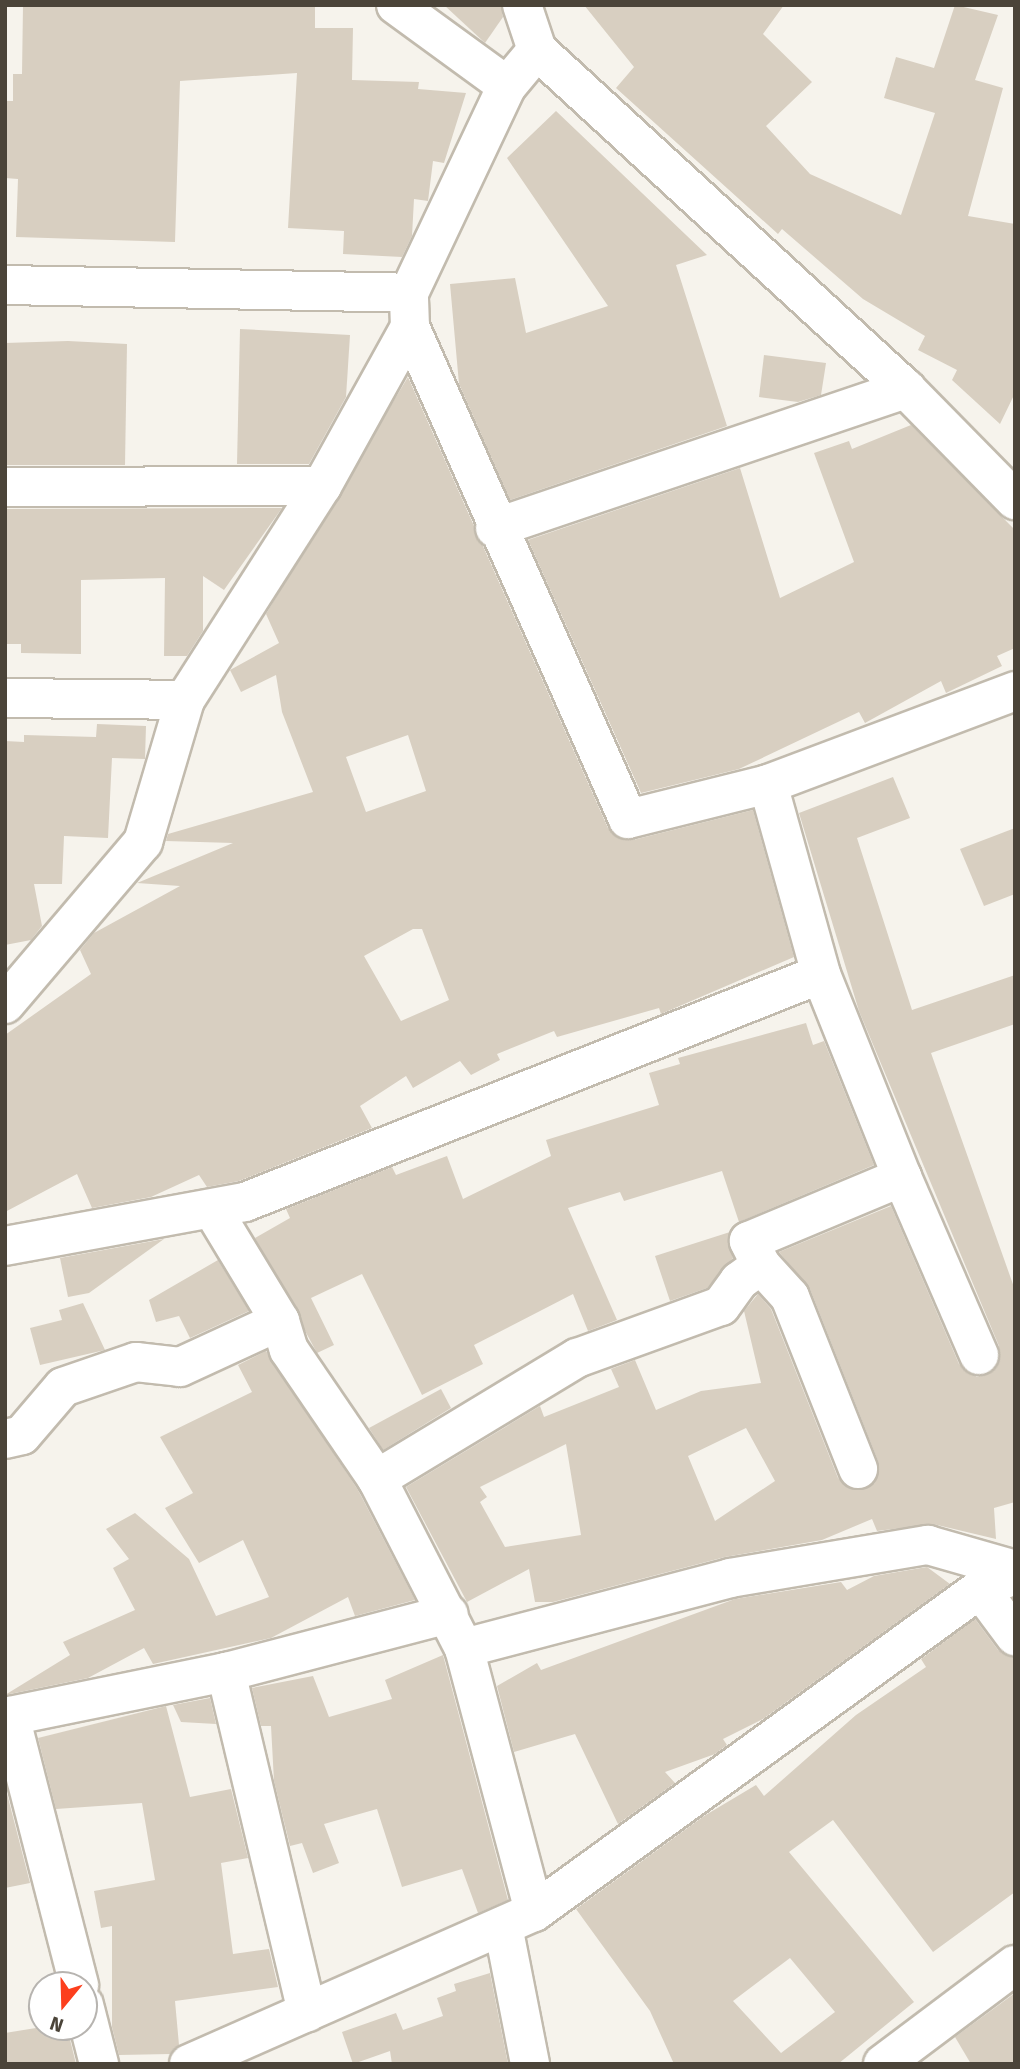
<!DOCTYPE html>
<html>
<head>
<meta charset="utf-8">
<style>
  body { margin:0 }
  #map { position:relative; width:1020px; height:2069px; overflow:hidden; background:#f6f3ec; font-family:"Fira Sans",sans-serif }
  div>[style] { position:absolute }
  .building>* { inset:0; background:#d8cfc1 }
  .roads { filter:drop-shadow(2px 0 #c2bbae) drop-shadow(-2px 0 #c2bbae) drop-shadow(0 2px #c2bbae) drop-shadow(0 -2px #c2bbae) }
  .street>* { height:38px; margin:-19px; padding:0 19px; transform-origin:19px; border-radius:19px; background:#fff }
  span { translate:-50% -50%; white-space:nowrap; text-align:center; line-height:1.15; -webkit-text-stroke:6px #fff; paint-order:stroke }
  .frame { position:absolute; inset:0; border:7px solid #4b4439; pointer-events:none }
  .north { position:absolute; left:28px; top:1971px; width:70px; height:70px; box-sizing:border-box; background:#fff; border:2px solid #b7b4b0; border-radius:50%; rotate:199deg; font-size:19px; font-weight:700; line-height:28px; text-align:center; color:#4b4439 }
  .north::after { content:''; display:block; margin:auto; width:24px; height:32px; background:#fc3f1d; clip-path:polygon(50% 0,100% 100%,50% 72%,0 100%) }
</style>
</head>
<body>
<div id="map">
  <div class="building">
    <i style="clip-path:polygon(23px 5px,315px 5px,315px 28px,353px 28px,352px 80px,419px 82px,418px 89px,466px 93px,444px 163px,433px 161px,428px 201px,414px 199px,412px 236px,402px 257px,343px 254px,344px 231px,288px 228px,297px 73px,180px 81px,175px 242px,16px 237px,18px 179px,5px 178px,5px 101px,13px 101px,13px 74px,22px 74px)"></i>
    <i style="clip-path:polygon(444px 5px,501px 5px,503px 17px,485px 43px)"></i>
    <i style="clip-path:polygon(584px 5px,784px 5px,763px 34px,812px 82px,766px 126px,810px 174px,901px 215px,935px 113px,884px 98px,896px 57px,934px 68px,955px 5px,998px 15px,975px 80px,1003px 88px,968px 216px,1015px 224px,1015px 393px,1000px 424px,952px 380px,957px 370px,918px 350px,925px 336px,863px 299px,782px 229px,778px 234px,616px 88px,634px 67px)"></i>
    <i style="clip-path:polygon(556px 111px,707px 255px,676px 265px,727px 426px,510px 500px,459px 384px,450px 284px,515px 278px,526px 333px,608px 306px,507px 158px)"></i>
    <i style="clip-path:polygon(240px 329px,350px 335px,346px 397px,309px 464px,237px 464px)"></i>
    <i style="clip-path:polygon(68px 341px,127px 344px,125px 465px,5px 465px,5px 343px)"></i>
    <i style="clip-path:polygon(764px 355px,826px 363px,821px 395px,798px 402px,759px 397px)"></i>
    <i style="clip-path:polygon(evenodd,408px 377px,608px 828px,633px 840px,753px 810px,794px 957px,661px 1014px,659px 1008px,557px 1037px,554px 1031px,497px 1054px,500px 1060px,471px 1075px,460px 1061px,413px 1088px,406px 1076px,360px 1106px,372px 1128px,239px 1181px,207px 1187px,199px 1175px,151px 1197px,92px 1208px,77px 1174px,5px 1212px,5px 1035px,91px 974px,80px 950px,94px 933px,180px 886px,137px 883px,233px 843px,166px 841px,168px 834px,313px 792px,282px 712px,276px 675px,241px 692px,230px 670px,279px 643px,266px 614px,408px 377px,408px 735px,426px 791px,366px 812px,346px 757px,408px 735px,408px 377px,413px 929px,422px 929px,449px 1000px,401px 1021px,364px 956px,413px 929px)"></i>
    <i style="clip-path:polygon(911px 425px,1015px 530px,1015px 648px,997px 656px,1002px 666px,946px 693px,941px 681px,865px 723px,859px 712px,739px 769px,641px 793px,528px 540px,740px 468px,780px 598px,854px 562px,814px 453px,849px 441px,852px 449px)"></i>
    <i style="clip-path:polygon(282px 508px,224px 590px,203px 576px,203px 631px,187px 656px,164px 656px,165px 578px,81px 580px,81px 654px,21px 653px,21px 644px,5px 644px,5px 509px)"></i>
    <i style="clip-path:polygon(97px 724px,146px 726px,145px 759px,112px 758px,108px 838px,64px 836px,62px 884px,34px 884px,42px 926px,31px 940px,5px 945px,5px 741px,24px 742px,24px 735px,96px 737px)"></i>
    <i style="clip-path:polygon(evenodd,893px 777px,910px 818px,857px 838px,912px 1010px,1015px 975px,1015px 1024px,931px 1053px,1015px 1290px,1015px 1502px,994px 1508px,996px 1539px,933px 1524px,877px 1531px,872px 1519px,822px 1540px,725px 1557px,553px 1602px,535px 1602px,529px 1569px,467px 1602px,406px 1487px,540px 1406px,544px 1417px,619px 1387px,611px 1369px,635px 1360px,656px 1410px,701px 1391px,761px 1383px,744px 1311px,758px 1294px,771px 1309px,838px 1478px,854px 1490px,875px 1483px,878px 1461px,810px 1289px,779px 1252px,891px 1206px,959px 1364px,977px 1377px,997px 1367px,999px 1346px,859px 1011px,799px 813px,893px 777px,746px 1428px,775px 1481px,715px 1521px,688px 1456px,746px 1428px,893px 777px,566px 1444px,581px 1535px,505px 1547px,480px 1502px,487px 1497px,480px 1487px,566px 1444px)"></i>
    <i style="clip-path:polygon(1015px 828px,1015px 894px,984px 906px,960px 849px)"></i>
    <i style="clip-path:polygon(806px 1023px,813px 1045px,824px 1041px,874px 1165px,739px 1222px,722px 1171px,624px 1201px,620px 1192px,568px 1208px,617px 1320px,588px 1331px,573px 1294px,474px 1345px,483px 1364px,422px 1395px,362px 1274px,311px 1298px,334px 1345px,317px 1353px,255px 1238px,290px 1218px,286px 1209px,392px 1167px,396px 1175px,447px 1156px,463px 1199px,551px 1156px,546px 1140px,659px 1105px,649px 1073px,680px 1064px,678px 1058px)"></i>
    <i style="clip-path:polygon(730px 1232px,733px 1258px,707px 1288px,670px 1301px,655px 1256px)"></i>
    <i style="clip-path:polygon(164px 1239px,89px 1293px,68px 1297px,60px 1258px)"></i>
    <i style="clip-path:polygon(218px 1260px,249px 1311px,190px 1338px,179px 1316px,156px 1322px,149px 1300px)"></i>
    <i style="clip-path:polygon(83px 1303px,105px 1350px,40px 1365px,30px 1328px,62px 1320px,59px 1310px)"></i>
    <i style="clip-path:polygon(266px 1351px,358px 1490px,415px 1600px,355px 1616px,348px 1597px,271px 1638px,153px 1664px,144px 1648px,88px 1678px,5px 1695px,70px 1655px,63px 1642px,135px 1610px,113px 1568px,129px 1559px,106px 1529px,135px 1513px,189px 1559px,216px 1616px,269px 1597px,243px 1540px,199px 1563px,165px 1508px,193px 1493px,160px 1437px,252px 1392px,238px 1365px)"></i>
    <i style="clip-path:polygon(441px 1389px,451px 1408px,383px 1450px,369px 1428px)"></i>
    <i style="clip-path:polygon(927px 1567px,950px 1584px,763px 1719px,723px 1739px,727px 1745px,715px 1754px,665px 1772px,675px 1783px,618px 1824px,575px 1734px,514px 1752px,497px 1686px,537px 1663px,541px 1670px,735px 1599px,841px 1582px,847px 1590px,874px 1576px)"></i>
    <i style="clip-path:polygon(evenodd,975px 1619px,998px 1650px,1015px 1657px,1015px 1892px,933px 1952px,833px 1820px,789px 1852px,914px 2002px,838px 2064px,674px 2064px,650px 2011px,576px 1909px,704px 1816px,756px 1785px,764px 1796px,856px 1715px,926px 1667px,921px 1659px,975px 1619px,790px 1958px,835px 2012px,781px 2053px,733px 2001px,790px 1958px)"></i>
    <i style="clip-path:polygon(443px 1655px,508px 1900px,478px 1913px,462px 1869px,402px 1887px,377px 1809px,324px 1824px,339px 1863px,313px 1873px,302px 1843px,290px 1846px,274px 1781px,271px 1726px,261px 1726px,252px 1688px,313px 1676px,329px 1717px,392px 1699px,385px 1680px)"></i>
    <i style="clip-path:polygon(210px 1698px,216px 1724px,181px 1722px,173px 1705px)"></i>
    <i style="clip-path:polygon(166px 1706px,190px 1797px,231px 1789px,248px 1858px,221px 1863px,233px 1954px,269px 1949px,278px 1987px,175px 2001px,179px 2045px,170px 2054px,119px 2055px,112px 2027px,112px 1926px,101px 1928px,94px 1891px,155px 1880px,142px 1803px,56px 1809px,38px 1738px)"></i>
    <i style="clip-path:polygon(5px 1786px,30px 1883px,5px 1888px)"></i>
    <i style="clip-path:polygon(490px 1973px,508px 2064px,392px 2064px,390px 2051px,353px 2064px,342px 2032px,396px 2013px,403px 2030px,443px 2016px,437px 1998px,456px 1991px,454px 1984px)"></i>
    <i style="clip-path:polygon(1015px 1993px,1015px 2064px,971px 2064px,955px 2037px)"></i>
    <i style="clip-path:polygon(42px 2027px,67px 2027px,76px 2064px,5px 2064px,5px 2033px)"></i>
  </div>
  <div class="roads">
    <div class="street">
      <i style="left:396px;top:5px;width:137px;rotate:36.1deg"></i>
      <i style="left:522px;top:5px;width:47px;rotate:71.6deg"></i>
      <i style="left:537px;top:50px;width:501px;rotate:42.57deg"></i>
      <i style="left:906px;top:389px;width:156px;rotate:45.5deg"></i>
      <i style="left:5px;top:285px;width:404px;rotate:1.1deg"></i>
      <i style="left:410px;top:327px;width:538px;rotate:66.1deg"></i>
      <i style="left:628px;top:819px;width:144px;rotate:-14deg"></i>
      <i style="left:768px;top:784px;width:264px;rotate:-20.6deg"></i>
      <i style="left:5px;top:487px;width:317px;rotate:-0.2deg"></i>
      <i style="left:495px;top:528px;width:434px;rotate:-18.7deg"></i>
      <i style="left:5px;top:698px;width:180px;rotate:0.6deg"></i>
      <i style="left:5px;top:1004px;width:213px;rotate:-49.6deg"></i>
      <i style="left:143px;top:842px;width:148px;rotate:-73.5deg"></i>
      <i style="left:185px;top:700px;width:254px;rotate:-57.4deg"></i>
      <i style="left:322px;top:486px;width:182px;rotate:-61deg"></i>
      <i style="left:410px;top:327px;width:34px;rotate:-92deg"></i>
      <i style="left:409px;top:293px;width:229px;rotate:-64.7deg"></i>
      <i style="left:507px;top:86px;width:47px;rotate:-50.2deg"></i>
      <i style="left:902px;top:1177px;width:194px;rotate:66.6deg"></i>
      <i style="left:214px;top:1212px;width:127px;rotate:58.8deg"></i>
      <i style="left:280px;top:1321px;width:30px;rotate:73deg"></i>
      <i style="left:289px;top:1350px;width:156px;rotate:55.7deg"></i>
      <i style="left:377px;top:1479px;width:190px;rotate:62.8deg"></i>
      <i style="left:464px;top:1648px;width:273px;rotate:75.1deg"></i>
      <i style="left:5px;top:1246px;width:244px;rotate:-10.4deg"></i>
      <i style="left:245px;top:1202px;width:619px;rotate:-21.6deg"></i>
      <i style="left:761px;top:1265px;width:43px;rotate:47.8deg"></i>
      <i style="left:790px;top:1297px;width:185px;rotate:68.4deg"></i>
      <i style="left:5px;top:1439px;width:17px;rotate:-13deg"></i>
      <i style="left:22px;top:1435px;width:63px;rotate:-49.5deg"></i>
      <i style="left:63px;top:1387px;width:77px;rotate:-18.9deg"></i>
      <i style="left:136px;top:1362px;width:44px;rotate:6.5deg"></i>
      <i style="left:180px;top:1367px;width:110px;rotate:-24.7deg"></i>
      <i style="left:377px;top:1479px;width:234px;rotate:-31.2deg"></i>
      <i style="left:577px;top:1358px;width:153px;rotate:-19.9deg"></i>
      <i style="left:721px;top:1306px;width:31px;rotate:-54deg"></i>
      <i style="left:739px;top:1281px;width:27px;rotate:-36deg"></i>
      <i style="left:761px;top:1265px;width:27px;rotate:-117deg"></i>
      <i style="left:749px;top:1241px;width:166px;rotate:-22.7deg"></i>
      <i style="left:902px;top:1177px;width:219px;rotate:-111.8deg"></i>
      <i style="left:821px;top:974px;width:197px;rotate:-105.6deg"></i>
      <i style="left:980px;top:1589px;width:59px;rotate:53.3deg"></i>
      <i style="left:464px;top:1648px;width:275px;rotate:-14.7deg"></i>
      <i style="left:730px;top:1578px;width:201px;rotate:-9.5deg"></i>
      <i style="left:928px;top:1545px;width:91px;rotate:16deg"></i>
      <i style="left:226px;top:1672px;width:350px;rotate:76.6deg"></i>
      <i style="left:10px;top:1716px;width:278px;rotate:75.6deg"></i>
      <i style="left:5px;top:1717px;width:226px;rotate:-11.5deg"></i>
      <i style="left:226px;top:1672px;width:230px;rotate:-14.6deg"></i>
      <i style="left:503px;top:1926px;width:141px;rotate:78.9deg"></i>
      <i style="left:84px;top:2005px;width:61px;rotate:75.7deg"></i>
      <i style="left:189px;top:2064px;width:377px;rotate:-23.8deg"></i>
      <i style="left:534px;top:1912px;width:551px;rotate:-35.91deg"></i>
      <i style="left:980px;top:1589px;width:38px;rotate:-22deg"></i>
      <i style="left:883px;top:2064px;width:165px;rotate:-36.9deg"></i>
    </div>
  </div>
  <div class="frame"></div>
  <div class="north">N</div>
</div>
</body>
</html>
